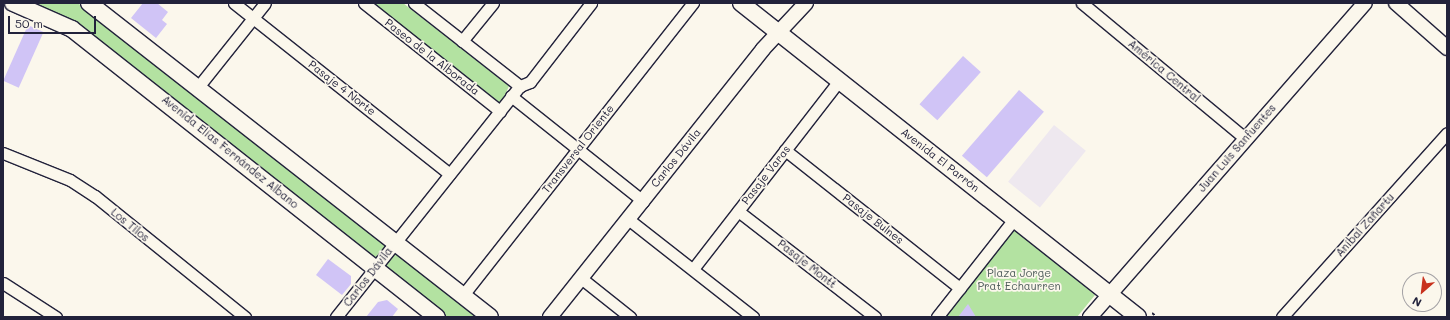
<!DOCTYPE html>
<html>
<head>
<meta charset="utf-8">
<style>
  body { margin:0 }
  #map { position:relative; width:1450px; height:320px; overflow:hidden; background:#fbf7ec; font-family:Mali,sans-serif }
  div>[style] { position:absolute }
  .built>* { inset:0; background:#eee8ef; transform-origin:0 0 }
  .green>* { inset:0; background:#b3e2a1 }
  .building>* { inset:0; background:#d0c4f6; transform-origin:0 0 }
  .path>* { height:2px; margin-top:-1px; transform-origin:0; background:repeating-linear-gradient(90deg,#22223b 0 3px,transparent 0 6px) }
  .roads { filter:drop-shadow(1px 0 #22223b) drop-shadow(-1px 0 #22223b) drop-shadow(0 1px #22223b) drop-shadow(0 -1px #22223b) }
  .minor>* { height:11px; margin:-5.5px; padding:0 5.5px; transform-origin:5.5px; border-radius:5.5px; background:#fbf7ec }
  .tertiary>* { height:14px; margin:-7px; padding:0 7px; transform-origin:7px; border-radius:7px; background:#fbf7ec }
  .secondary>* { height:16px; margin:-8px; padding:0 8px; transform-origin:8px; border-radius:8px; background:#fbf7ec }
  span { translate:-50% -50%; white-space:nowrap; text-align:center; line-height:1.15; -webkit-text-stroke:3.5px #fbf7ec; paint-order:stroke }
  .street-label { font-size:11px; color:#22223b }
  .park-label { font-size:11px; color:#4e5c5a }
  .frame { position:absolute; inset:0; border:4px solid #22223b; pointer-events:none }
  .north { position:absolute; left:1402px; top:272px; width:40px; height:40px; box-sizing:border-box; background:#fbf7ec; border:1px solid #a4a2a5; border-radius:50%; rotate:208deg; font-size:11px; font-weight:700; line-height:16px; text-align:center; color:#22223b }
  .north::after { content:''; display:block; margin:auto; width:14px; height:18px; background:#c8321e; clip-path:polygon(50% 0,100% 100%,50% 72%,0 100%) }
  .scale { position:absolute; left:8px; top:16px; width:88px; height:18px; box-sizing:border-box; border:2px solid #22223b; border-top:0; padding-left:5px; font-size:12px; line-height:14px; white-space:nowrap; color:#22223b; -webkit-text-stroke:3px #fbf7ec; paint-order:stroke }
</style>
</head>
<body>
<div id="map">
  <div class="built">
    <i style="left:1054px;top:125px;width:41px;height:73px;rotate:39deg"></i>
  </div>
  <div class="green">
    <i style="clip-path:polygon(31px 3px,77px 3px,90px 10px,477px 317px,444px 317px)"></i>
    <i style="clip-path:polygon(373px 3px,403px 3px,509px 86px,501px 104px)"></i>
    <i style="clip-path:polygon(1012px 226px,1095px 295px,1077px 317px,942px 317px)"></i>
  </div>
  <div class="building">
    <i style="clip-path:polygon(143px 3px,157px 3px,168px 12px,162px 20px,167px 24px,156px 38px,131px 18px)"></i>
    <i style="left:28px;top:25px;width:17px;height:61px;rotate:24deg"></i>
    <i style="left:963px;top:56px;width:24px;height:65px;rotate:42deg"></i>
    <i style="left:1019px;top:90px;width:33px;height:87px;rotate:41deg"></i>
    <i style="clip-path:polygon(328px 259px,351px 276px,351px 284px,342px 295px,316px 275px)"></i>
    <i style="clip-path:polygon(387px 300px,398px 309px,392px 317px,366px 317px,378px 302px)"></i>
    <i style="clip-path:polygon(968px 304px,976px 317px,958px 317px)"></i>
  </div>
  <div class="path">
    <i style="left:1152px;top:313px;width:6px;rotate:39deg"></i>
  </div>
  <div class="roads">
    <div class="minor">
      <i style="left:234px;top:3px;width:275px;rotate:38.4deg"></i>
      <i style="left:364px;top:3px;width:174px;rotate:38.5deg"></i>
      <i style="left:414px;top:3px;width:135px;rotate:38.1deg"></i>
      <i style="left:1082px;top:3px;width:213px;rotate:39.7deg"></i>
      <i style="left:462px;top:41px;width:49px;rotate:-50.8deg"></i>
      <i style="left:520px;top:86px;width:11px;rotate:-22deg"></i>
      <i style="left:530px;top:82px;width:100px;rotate:-52.3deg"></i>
      <i style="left:198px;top:87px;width:107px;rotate:-51.4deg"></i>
      <i style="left:511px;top:96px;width:169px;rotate:38.5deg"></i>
      <i style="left:785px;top:150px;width:223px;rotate:38.3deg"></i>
      <i style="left:3px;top:153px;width:72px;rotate:21.9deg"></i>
      <i style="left:70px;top:180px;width:30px;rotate:33deg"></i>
      <i style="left:95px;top:196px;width:193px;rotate:38.9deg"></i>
      <i style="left:738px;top:211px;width:173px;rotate:37.7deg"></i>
      <i style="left:628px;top:219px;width:159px;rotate:38.1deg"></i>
      <i style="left:693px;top:269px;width:238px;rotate:-52.2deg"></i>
      <i style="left:581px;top:278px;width:63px;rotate:38.5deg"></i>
      <i style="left:3px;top:283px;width:63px;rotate:32.7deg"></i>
      <i style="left:463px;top:295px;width:372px;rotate:-51.8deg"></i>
      <i style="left:336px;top:317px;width:295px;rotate:-51.5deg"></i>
      <i style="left:937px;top:317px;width:125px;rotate:-51.8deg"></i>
      <i style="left:1282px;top:317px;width:247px;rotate:-48.1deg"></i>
    </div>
    <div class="tertiary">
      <i style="left:1396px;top:3px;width:68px;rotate:41.4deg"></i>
      <i style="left:550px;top:317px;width:342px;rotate:-51.5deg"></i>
      <i style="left:763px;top:49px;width:63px;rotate:-46.9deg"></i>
      <i style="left:1090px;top:317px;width:417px;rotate:-48.8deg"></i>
    </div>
    <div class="secondary">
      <i style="left:13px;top:3px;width:64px;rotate:23.8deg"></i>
      <i style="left:72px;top:29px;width:465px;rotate:38.3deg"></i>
      <i style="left:89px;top:3px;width:509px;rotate:38.06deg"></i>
      <i style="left:741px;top:3px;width:506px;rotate:38.34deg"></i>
    </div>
  </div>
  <div class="street-label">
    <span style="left:432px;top:57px;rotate:38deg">Paseo de la Alborada</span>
    <span style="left:1164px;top:71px;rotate:40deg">América Central</span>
    <span style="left:342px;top:88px;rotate:38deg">Pasaje 4 Norte</span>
    <span style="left:1237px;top:148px;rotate:-49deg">Juan Luis Sanfuentes</span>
    <span style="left:578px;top:149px;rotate:-52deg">Transversal Oriente</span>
    <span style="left:230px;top:152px;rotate:39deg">Avenida Elías Fernández Albano</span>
    <span style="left:676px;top:158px;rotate:-51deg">Carlos Dávila</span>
    <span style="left:940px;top:160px;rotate:38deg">Avenida El Parrón</span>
    <span style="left:766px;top:175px;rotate:-52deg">Pasaje Varas</span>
    <span style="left:873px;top:219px;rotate:38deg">Pasaje Bulnes</span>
    <span style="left:130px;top:225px;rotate:39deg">Los Tilos</span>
    <span style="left:1365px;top:225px;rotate:-48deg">Aníbal Zañartu</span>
    <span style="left:807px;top:264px;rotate:38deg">Pasaje Montt</span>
    <span style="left:368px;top:277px;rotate:-52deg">Carlos Dávila</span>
  </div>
  <div class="park-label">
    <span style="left:1019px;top:280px">Plaza Jorge<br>Prat Echaurren</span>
  </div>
  <div class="frame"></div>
  <div class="north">N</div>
  <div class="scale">50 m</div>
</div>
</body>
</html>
